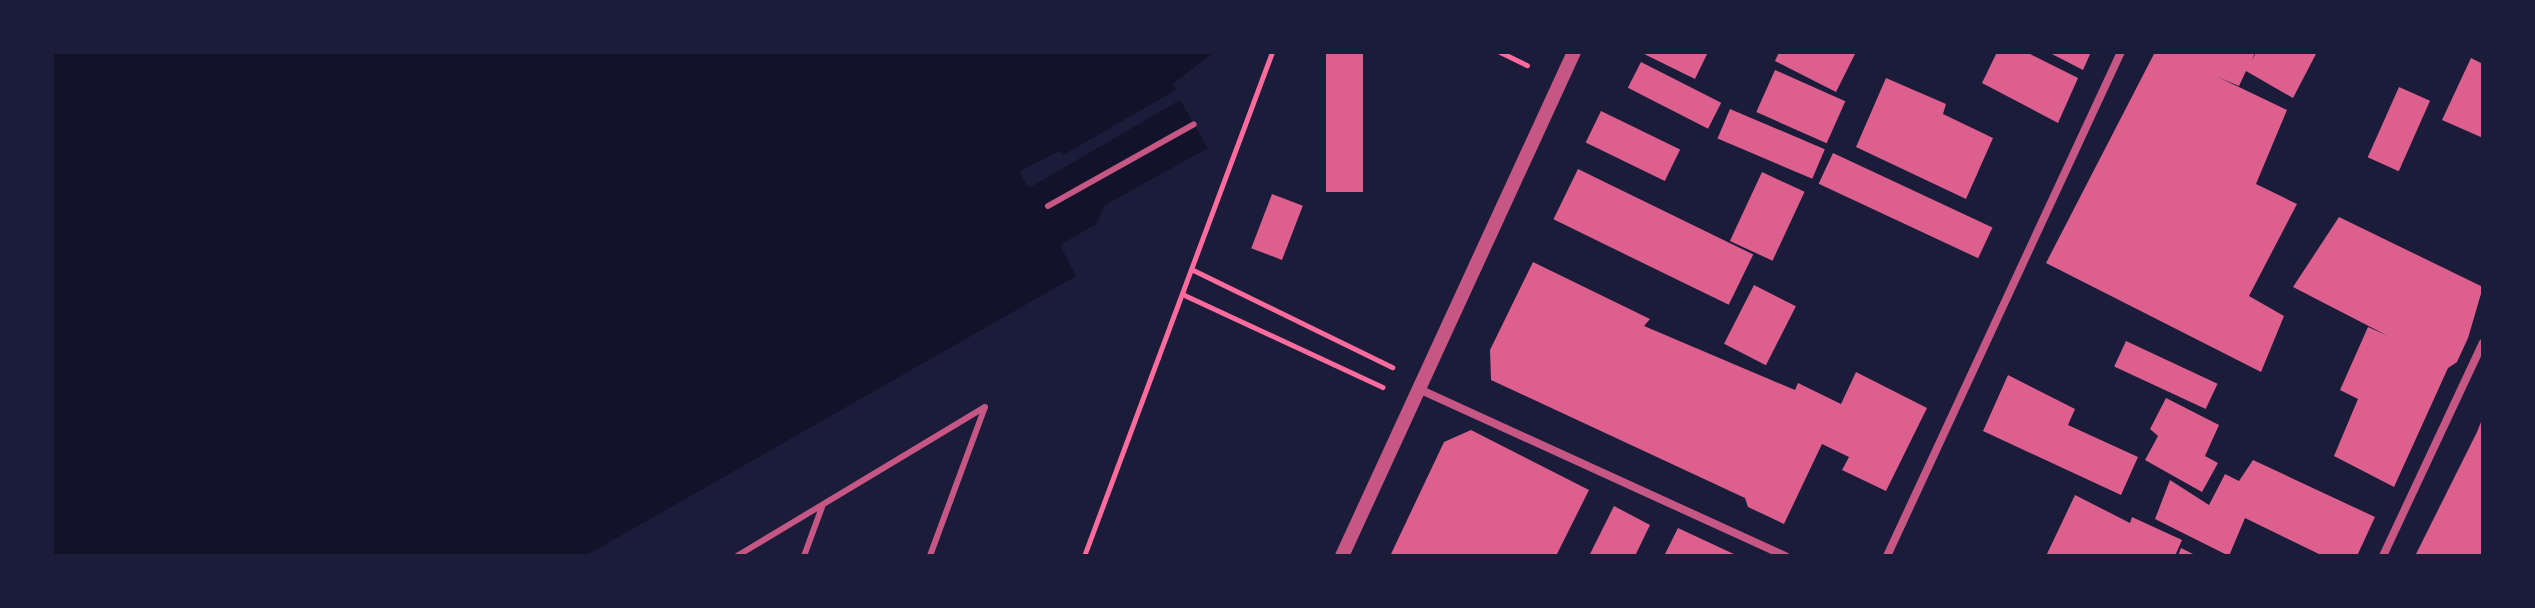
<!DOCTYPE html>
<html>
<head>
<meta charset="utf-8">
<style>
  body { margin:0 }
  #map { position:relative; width:2535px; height:608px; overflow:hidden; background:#1b1b3a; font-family:"Zilla Slab",serif }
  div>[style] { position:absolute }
  .water>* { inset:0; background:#12122b }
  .building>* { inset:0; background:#dd5f8e; transform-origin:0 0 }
  .path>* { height:5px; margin:-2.5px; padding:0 2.5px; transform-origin:2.5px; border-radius:2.5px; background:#ff6b9d }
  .service>* { height:6px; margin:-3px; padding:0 3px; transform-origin:3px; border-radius:3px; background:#c65784 }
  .minor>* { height:8px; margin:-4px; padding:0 4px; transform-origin:4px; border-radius:4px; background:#c65784 }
  .tertiary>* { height:14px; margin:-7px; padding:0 7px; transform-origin:7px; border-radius:7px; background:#c65784 }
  span { translate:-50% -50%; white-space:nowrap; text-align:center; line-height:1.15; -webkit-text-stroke:7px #1b1b3a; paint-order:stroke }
  .frame { position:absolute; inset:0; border:54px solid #1b1b3a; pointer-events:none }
</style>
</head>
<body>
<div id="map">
  <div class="water">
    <i style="clip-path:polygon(52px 52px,1214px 52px,1173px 84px,1176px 90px,1063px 155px,1059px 151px,1019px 172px,1029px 188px,1180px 100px,1208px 148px,1105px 205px,1096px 224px,1060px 245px,1076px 276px,585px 556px,52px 556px)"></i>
  </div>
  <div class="building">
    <i style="left:1326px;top:52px;width:37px;height:140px"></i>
    <i style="clip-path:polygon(1640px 52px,1708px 52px,1695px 79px)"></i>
    <i style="clip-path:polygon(1779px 52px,1856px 52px,1836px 92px,1775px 61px)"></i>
    <i style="clip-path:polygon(1997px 52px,2026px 52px,2078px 78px,2058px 123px,1982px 83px)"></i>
    <i style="clip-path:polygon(2048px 52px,2091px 52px,2083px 70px)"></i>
    <i style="clip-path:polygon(2155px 52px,2255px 52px,2252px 61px,2256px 52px,2317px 52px,2293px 98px,2246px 71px,2239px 86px,2218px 77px,2287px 110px,2256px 184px,2297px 204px,2249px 296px,2284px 316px,2261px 372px,2046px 263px)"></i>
    <i style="clip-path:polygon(2471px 58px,2483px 64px,2483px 138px,2442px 120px)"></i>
    <i style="left:1641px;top:62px;width:90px;height:29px;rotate:27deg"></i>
    <i style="left:1775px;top:70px;width:77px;height:46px;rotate:24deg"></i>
    <i style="clip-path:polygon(1886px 78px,1946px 104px,1943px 114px,1993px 138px,1966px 199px,1856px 147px)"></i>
    <i style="left:2399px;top:87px;width:34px;height:77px;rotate:24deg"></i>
    <i style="left:1730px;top:109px;width:103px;height:32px;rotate:23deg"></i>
    <i style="left:1601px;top:111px;width:88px;height:35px;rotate:26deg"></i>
    <i style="left:1833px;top:153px;width:176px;height:34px;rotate:25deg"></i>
    <i style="left:1578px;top:169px;width:195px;height:56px;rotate:26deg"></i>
    <i style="left:1762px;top:172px;width:47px;height:76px;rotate:25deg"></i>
    <i style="left:1272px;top:194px;width:33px;height:58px;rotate:21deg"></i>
    <i style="clip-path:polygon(2339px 217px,2483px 287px,2468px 338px,2457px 362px,2448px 368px,2394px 487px,2334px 456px,2358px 399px,2340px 390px,2368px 327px,2388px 336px,2293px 287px)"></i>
    <i style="clip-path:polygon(1533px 262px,1650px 319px,1644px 326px,1795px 390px,1798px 383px,1841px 404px,1856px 372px,1927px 408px,1886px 491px,1842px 470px,1849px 457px,1822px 444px,1784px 524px,1748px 507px,1745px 498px,1491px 380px,1490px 350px)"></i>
    <i style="left:1754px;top:285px;width:47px;height:66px;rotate:27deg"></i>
    <i style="left:2126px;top:341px;width:101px;height:28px;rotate:25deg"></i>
    <i style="clip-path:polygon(2008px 375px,2075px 409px,2068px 425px,2138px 457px,2121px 495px,1983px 431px)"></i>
    <i style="clip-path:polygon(2166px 398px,2219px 425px,2205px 456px,2218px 463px,2202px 492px,2145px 460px,2158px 436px,2150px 429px)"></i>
    <i style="clip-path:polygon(2483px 417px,2483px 556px,2415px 556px,2477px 432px)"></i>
    <i style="clip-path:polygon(1471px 430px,1589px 490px,1556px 556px,1391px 554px,1444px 442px)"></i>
    <i style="clip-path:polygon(2253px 460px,2375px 517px,2357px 556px,2323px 556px,2245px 518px,2229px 556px,2155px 519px,2170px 480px,2209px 505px,2225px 474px,2239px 481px)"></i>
    <i style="clip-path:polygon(2075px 495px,2130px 523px,2132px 517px,2182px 540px,2175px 556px,2046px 556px)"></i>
    <i style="clip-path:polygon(1614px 506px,1650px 525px,1635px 556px,1589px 556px)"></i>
    <i style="clip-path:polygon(1678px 528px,1738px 556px,1664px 556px)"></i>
    <i style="clip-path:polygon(2181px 548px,2197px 556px,2178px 556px)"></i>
  </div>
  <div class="path">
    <i style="left:1500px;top:52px;width:30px;rotate:26deg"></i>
    <i style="left:1191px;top:269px;width:224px;rotate:26deg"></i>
    <i style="left:1182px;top:294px;width:221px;rotate:24.9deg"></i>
    <i style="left:1084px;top:556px;width:538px;rotate:-69.54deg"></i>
  </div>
  <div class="service">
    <i style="left:1048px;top:206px;width:167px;rotate:-29.3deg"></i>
    <i style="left:737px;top:556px;width:289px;rotate:-31deg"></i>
    <i style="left:985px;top:407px;width:159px;rotate:110.3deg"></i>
    <i style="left:804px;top:556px;width:52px;rotate:-69.8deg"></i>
  </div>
  <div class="minor">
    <i style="left:1421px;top:390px;width:401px;rotate:24.5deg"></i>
    <i style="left:1887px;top:556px;width:556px;rotate:-65.1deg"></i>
    <i style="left:2383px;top:556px;width:235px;rotate:-64.9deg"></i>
  </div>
  <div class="tertiary">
    <i style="left:1342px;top:556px;width:555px;rotate:-65.28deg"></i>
  </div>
  <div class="frame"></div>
</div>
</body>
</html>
